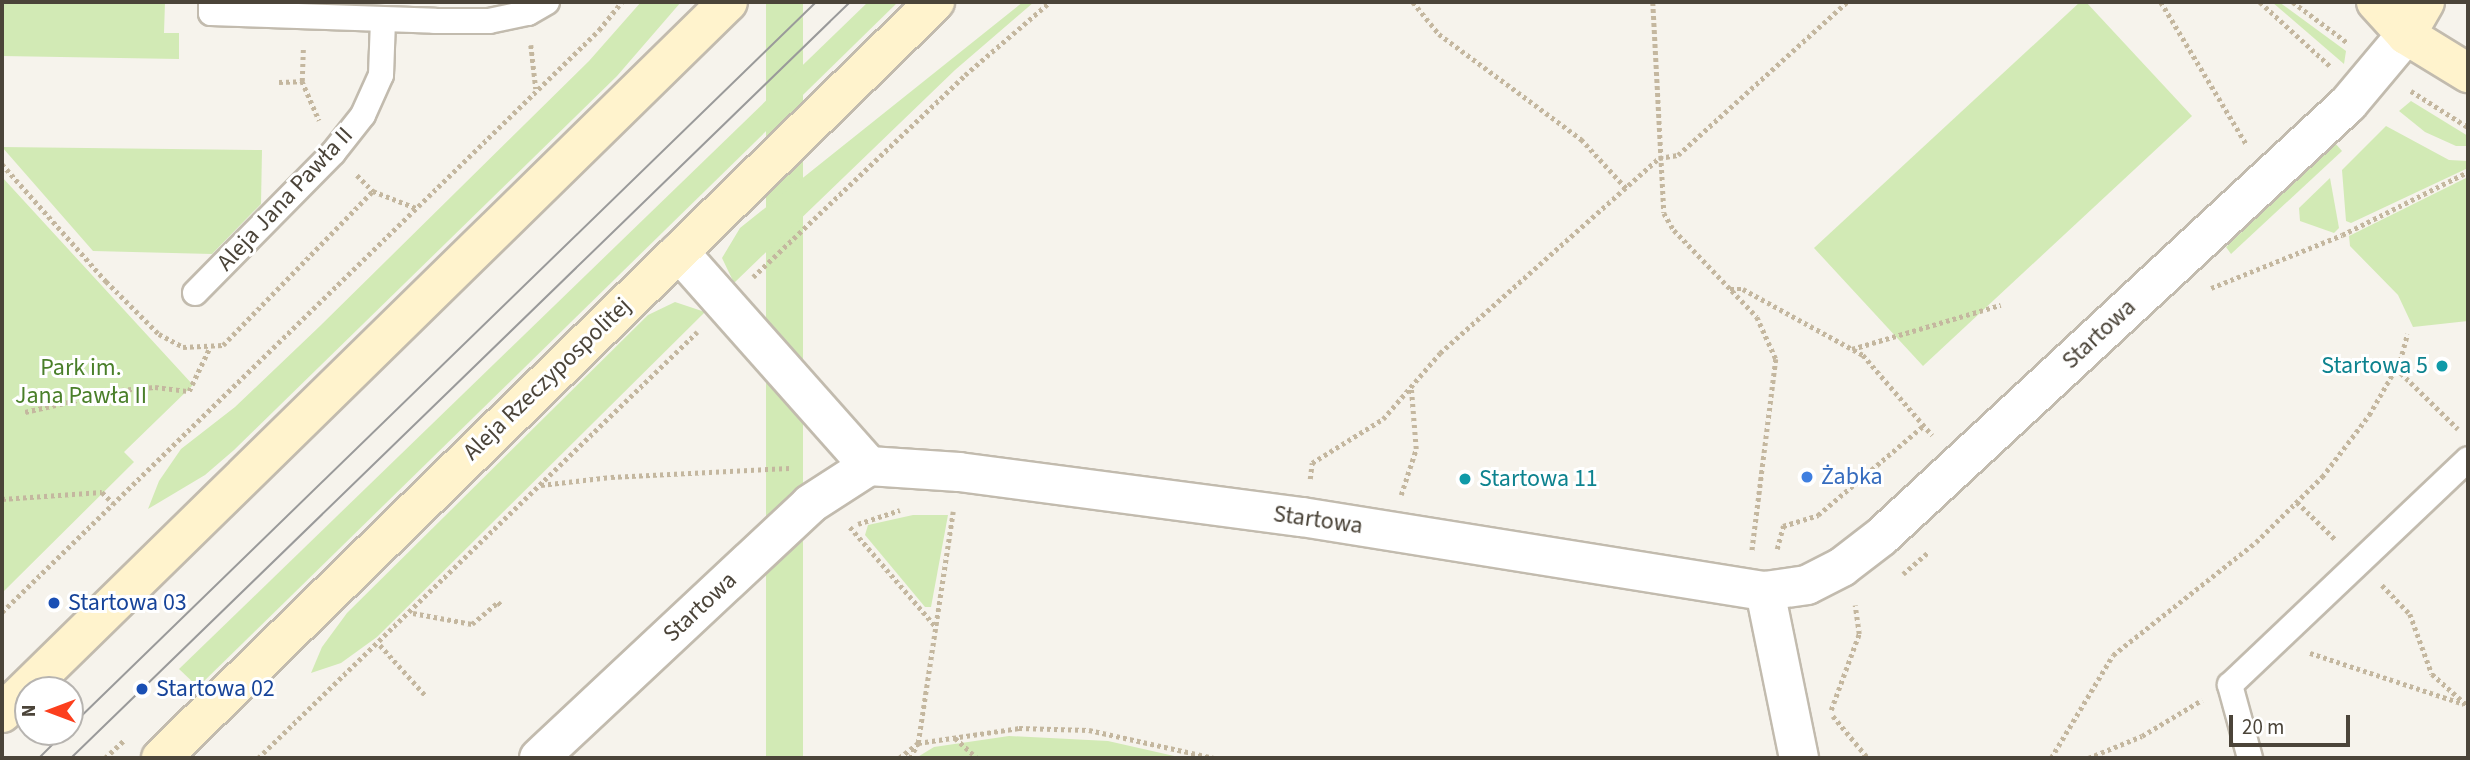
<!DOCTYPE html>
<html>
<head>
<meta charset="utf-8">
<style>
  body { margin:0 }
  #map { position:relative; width:2470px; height:760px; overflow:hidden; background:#f6f3ec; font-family:"Source Sans 3",sans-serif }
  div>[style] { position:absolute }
  .green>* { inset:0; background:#d2eab5; transform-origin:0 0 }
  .path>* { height:4.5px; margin-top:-2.25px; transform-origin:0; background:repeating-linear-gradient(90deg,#c4b79f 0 3.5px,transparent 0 7px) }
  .roads { filter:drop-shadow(2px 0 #c2bbae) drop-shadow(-2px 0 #c2bbae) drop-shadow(0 2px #c2bbae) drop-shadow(0 -2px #c2bbae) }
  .lane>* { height:24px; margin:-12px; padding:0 12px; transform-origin:12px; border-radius:12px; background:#fff }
  .street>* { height:38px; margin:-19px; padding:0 19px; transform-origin:19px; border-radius:19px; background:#fff }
  .secondary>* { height:38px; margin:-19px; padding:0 19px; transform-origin:19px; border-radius:19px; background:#fff3cd }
  .tram>* { height:2px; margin:-1px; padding:0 1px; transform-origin:1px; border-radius:1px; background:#9a9a9a }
  .dots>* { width:19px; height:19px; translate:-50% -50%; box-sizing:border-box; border:4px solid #fff; border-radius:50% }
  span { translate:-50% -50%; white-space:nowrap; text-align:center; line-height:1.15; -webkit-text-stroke:6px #fff; paint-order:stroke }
  .street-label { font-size:24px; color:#4b4439 }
  .culture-label { font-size:24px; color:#0d838f }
  .right { translate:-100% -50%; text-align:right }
  .left { translate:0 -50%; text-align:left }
  .park-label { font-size:24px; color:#4a7f2a }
  .shop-label { font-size:24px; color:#366cbe }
  .transit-label { font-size:24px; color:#164399 }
  .frame { position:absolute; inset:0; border:4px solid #4b4439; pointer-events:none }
  .north { position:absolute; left:14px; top:676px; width:70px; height:70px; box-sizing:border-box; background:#fff; border:2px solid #b7b4b0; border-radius:50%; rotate:270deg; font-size:19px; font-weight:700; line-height:28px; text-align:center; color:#4b4439 }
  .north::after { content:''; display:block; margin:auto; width:24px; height:32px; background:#fc3f1d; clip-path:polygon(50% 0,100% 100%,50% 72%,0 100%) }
  .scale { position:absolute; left:2229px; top:715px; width:121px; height:32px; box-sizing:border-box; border:4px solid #4b4439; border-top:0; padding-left:9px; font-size:21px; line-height:24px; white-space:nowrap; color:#4b4439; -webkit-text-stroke:5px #fff; paint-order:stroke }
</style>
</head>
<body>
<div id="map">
  <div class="green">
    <i style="clip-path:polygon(2px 2px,165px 2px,164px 33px,179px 33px,179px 59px,2px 56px)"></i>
    <i style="clip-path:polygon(641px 2px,681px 2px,617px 76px,234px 450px,205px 475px,148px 509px,159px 481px,181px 449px,235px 407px,320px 326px,589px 61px)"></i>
    <i style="left:766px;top:2px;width:37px;height:887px"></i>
    <i style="clip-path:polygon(868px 2px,898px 2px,198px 687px,179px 669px)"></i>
    <i style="clip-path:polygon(1023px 2px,1034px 2px,955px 70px,734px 283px,722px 258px,740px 228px)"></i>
    <i style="clip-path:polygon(2080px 2px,2086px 2px,2192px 116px,1923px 366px,1814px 248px)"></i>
    <i style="clip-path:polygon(2272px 2px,2279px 2px,2346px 51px,2344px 64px)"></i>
    <i style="clip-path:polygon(2411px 101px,2468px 136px,2468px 146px,2456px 146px,2425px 132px,2399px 111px)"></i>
    <i style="clip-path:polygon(2386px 126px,2449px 160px,2468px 161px,2468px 168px,2351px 223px,2346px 221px,2342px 170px)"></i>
    <i style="clip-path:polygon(2335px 143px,2342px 151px,2231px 254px,2226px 247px)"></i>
    <i style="clip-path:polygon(2px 147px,262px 150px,261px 204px,212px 254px,93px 251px)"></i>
    <i style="clip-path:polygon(2px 177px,193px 385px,124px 452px,134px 462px,2px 593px)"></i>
    <i style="clip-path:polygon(2468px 177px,2468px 321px,2413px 327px,2398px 295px,2350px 246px,2349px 236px)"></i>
    <i style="clip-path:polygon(2330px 178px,2339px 228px,2334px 233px,2300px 221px,2299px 208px)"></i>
    <i style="clip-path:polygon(675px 302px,705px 312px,377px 637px,341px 663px,311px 673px,322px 647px,347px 613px,648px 315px)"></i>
    <i style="clip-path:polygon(913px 515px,948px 515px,931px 607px,925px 607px,865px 535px,868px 525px)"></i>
    <i style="clip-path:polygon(1009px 736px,1108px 741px,1183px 758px,916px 758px,934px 747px)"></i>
  </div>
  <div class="path">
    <i style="left:1413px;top:2px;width:41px;rotate:50.9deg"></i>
    <i style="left:1439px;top:34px;width:177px;rotate:36.5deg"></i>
    <i style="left:1581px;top:139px;width:67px;rotate:47.4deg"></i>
    <i style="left:1653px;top:2px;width:211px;rotate:87deg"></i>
    <i style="left:1664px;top:213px;width:20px;rotate:60deg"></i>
    <i style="left:1674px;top:230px;width:120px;rotate:46.3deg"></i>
    <i style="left:1757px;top:317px;width:46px;rotate:65.7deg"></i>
    <i style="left:1776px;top:359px;width:193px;rotate:97.1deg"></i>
    <i style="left:2161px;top:2px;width:167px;rotate:59deg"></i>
    <i style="left:2260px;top:2px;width:95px;rotate:42.4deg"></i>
    <i style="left:2293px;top:2px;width:69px;rotate:36.7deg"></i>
    <i style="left:531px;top:45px;width:44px;rotate:83.5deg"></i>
    <i style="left:302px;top:81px;width:43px;rotate:66.4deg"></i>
    <i style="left:279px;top:82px;width:23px;rotate:-2deg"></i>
    <i style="left:302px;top:81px;width:32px;rotate:-88deg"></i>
    <i style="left:2411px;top:91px;width:67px;rotate:32.3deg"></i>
    <i style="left:2px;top:164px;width:157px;rotate:48.4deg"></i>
    <i style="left:106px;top:281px;width:75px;rotate:45deg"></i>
    <i style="left:159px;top:334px;width:27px;rotate:28deg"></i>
    <i style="left:183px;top:347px;width:40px;rotate:-2.9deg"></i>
    <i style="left:223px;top:345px;width:215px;rotate:-45.8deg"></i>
    <i style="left:357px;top:175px;width:23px;rotate:45deg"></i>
    <i style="left:373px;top:191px;width:46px;rotate:21.6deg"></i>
    <i style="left:753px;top:277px;width:293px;rotate:-43.6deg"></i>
    <i style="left:965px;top:75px;width:112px;rotate:-40.7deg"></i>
    <i style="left:2211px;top:288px;width:141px;rotate:-22deg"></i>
    <i style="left:2342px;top:235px;width:141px;rotate:-26.6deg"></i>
    <i style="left:1730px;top:289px;width:13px"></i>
    <i style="left:1743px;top:289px;width:137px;rotate:28.8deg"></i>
    <i style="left:1863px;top:355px;width:106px;rotate:49.2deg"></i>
    <i style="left:1852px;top:349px;width:155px;rotate:-16.5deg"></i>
    <i style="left:2396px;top:368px;width:87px;rotate:44.5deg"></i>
    <i style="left:25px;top:412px;width:98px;rotate:-12.9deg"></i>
    <i style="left:121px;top:390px;width:34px;rotate:-5deg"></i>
    <i style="left:155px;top:387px;width:34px;rotate:7deg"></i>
    <i style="left:189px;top:391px;width:47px;rotate:-64.5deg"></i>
    <i style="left:1310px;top:479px;width:16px;rotate:-83deg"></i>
    <i style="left:1312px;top:463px;width:84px;rotate:-31.8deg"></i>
    <i style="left:1383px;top:419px;width:87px;rotate:-49.2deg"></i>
    <i style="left:1440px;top:353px;width:293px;rotate:-41.7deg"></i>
    <i style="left:1659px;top:158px;width:19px;rotate:-9deg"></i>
    <i style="left:1678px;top:155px;width:228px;rotate:-42.2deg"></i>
    <i style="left:541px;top:485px;width:70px;rotate:-6.5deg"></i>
    <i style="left:611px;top:477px;width:179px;rotate:-2.9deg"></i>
    <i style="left:1401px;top:495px;width:48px;rotate:-71.9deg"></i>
    <i style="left:1416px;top:449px;width:62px;rotate:-94.6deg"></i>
    <i style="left:2px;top:499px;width:100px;rotate:-4deg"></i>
    <i style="left:102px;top:492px;width:16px;rotate:45deg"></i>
    <i style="left:2297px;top:502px;width:54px;rotate:44.3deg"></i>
    <i style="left:858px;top:524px;width:44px;rotate:-18.4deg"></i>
    <i style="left:850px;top:527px;width:132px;rotate:49.3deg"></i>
    <i style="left:1777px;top:549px;width:24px;rotate:-75deg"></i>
    <i style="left:1783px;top:526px;width:37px;rotate:-17deg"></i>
    <i style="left:1818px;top:515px;width:139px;rotate:-40.3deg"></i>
    <i style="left:1903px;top:574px;width:33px;rotate:-41deg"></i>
    <i style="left:2382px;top:585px;width:40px;rotate:46deg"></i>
    <i style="left:2410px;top:614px;width:64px;rotate:69.9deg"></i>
    <i style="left:2432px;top:674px;width:48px;rotate:41.6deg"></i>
    <i style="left:2px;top:612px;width:834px;rotate:-44.27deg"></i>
    <i style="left:599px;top:30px;width:36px;rotate:-51deg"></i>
    <i style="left:413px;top:613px;width:60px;rotate:10.6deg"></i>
    <i style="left:472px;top:624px;width:34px;rotate:-40deg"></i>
    <i style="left:498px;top:602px;width:4px;rotate:45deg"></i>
    <i style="left:380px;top:645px;width:69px;rotate:48deg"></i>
    <i style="left:2310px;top:653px;width:162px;rotate:18.3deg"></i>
    <i style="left:1831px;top:710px;width:81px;rotate:-69.8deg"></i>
    <i style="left:1859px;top:634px;width:29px;rotate:-98deg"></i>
    <i style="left:1833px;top:716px;width:55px;rotate:50.2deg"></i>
    <i style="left:955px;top:738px;width:30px;rotate:42deg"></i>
    <i style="left:105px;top:758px;width:25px;rotate:-43deg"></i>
    <i style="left:258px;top:758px;width:612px;rotate:-44.14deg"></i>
    <i style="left:899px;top:758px;width:24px;rotate:-38deg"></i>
    <i style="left:918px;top:743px;width:102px;rotate:-8.4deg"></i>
    <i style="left:1019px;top:728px;width:70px;rotate:1.6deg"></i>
    <i style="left:1089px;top:730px;width:128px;rotate:12.6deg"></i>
    <i style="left:910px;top:758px;width:17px;rotate:-62deg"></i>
    <i style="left:918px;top:743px;width:234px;rotate:-81.4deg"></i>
    <i style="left:2051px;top:758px;width:120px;rotate:-59deg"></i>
    <i style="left:2113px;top:655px;width:182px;rotate:-38.3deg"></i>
    <i style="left:2256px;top:542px;width:93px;rotate:-44.6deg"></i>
    <i style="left:2322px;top:477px;width:78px;rotate:-52.8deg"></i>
    <i style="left:2369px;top:415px;width:62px;rotate:-60.1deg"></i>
    <i style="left:2400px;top:361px;width:28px;rotate:-75deg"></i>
    <i style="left:2088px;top:758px;width:58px;rotate:-22.2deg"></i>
    <i style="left:2142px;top:736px;width:70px;rotate:-31deg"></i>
  </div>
  <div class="roads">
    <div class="lane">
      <i style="left:211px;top:2px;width:11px;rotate:90deg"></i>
      <i style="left:211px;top:13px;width:224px;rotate:2deg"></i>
      <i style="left:435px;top:21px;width:54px"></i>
      <i style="left:489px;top:21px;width:40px;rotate:-12deg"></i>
      <i style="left:528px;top:13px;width:22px;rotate:-30deg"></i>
      <i style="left:195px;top:293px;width:197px;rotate:-45.4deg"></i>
      <i style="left:333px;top:153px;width:48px;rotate:-51.7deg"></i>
      <i style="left:363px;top:115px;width:44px;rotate:-65.8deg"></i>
      <i style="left:381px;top:75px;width:55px;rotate:-87.9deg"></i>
      <i style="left:2250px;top:758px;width:76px;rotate:-105.3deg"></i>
      <i style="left:2230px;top:685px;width:328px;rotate:-43.5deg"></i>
    </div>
    <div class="street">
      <i style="left:679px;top:252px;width:286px;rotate:48.4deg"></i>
      <i style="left:1765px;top:591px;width:170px;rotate:78.5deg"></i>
      <i style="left:539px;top:758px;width:371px;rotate:-43.1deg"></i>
      <i style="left:810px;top:504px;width:70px;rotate:-32.8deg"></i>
      <i style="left:869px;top:466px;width:90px;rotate:3.8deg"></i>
      <i style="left:959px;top:472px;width:346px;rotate:7.5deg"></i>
      <i style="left:1302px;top:517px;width:469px;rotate:9.1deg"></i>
      <i style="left:1765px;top:591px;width:42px;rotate:-8.1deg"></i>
      <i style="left:1807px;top:585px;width:39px;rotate:-27deg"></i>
      <i style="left:1842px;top:567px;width:49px;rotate:-37.6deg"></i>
      <i style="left:1881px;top:537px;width:637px;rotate:-42.84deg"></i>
      <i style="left:2348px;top:104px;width:90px;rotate:-50deg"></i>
    </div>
    <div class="secondary">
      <i style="left:2376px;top:2px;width:45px;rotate:47.7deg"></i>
      <i style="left:2406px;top:35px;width:73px;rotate:31.5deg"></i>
      <i style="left:2406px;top:35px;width:38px;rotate:-60deg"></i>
      <i style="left:2px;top:713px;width:1016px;rotate:-44.4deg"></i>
      <i style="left:161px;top:758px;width:1082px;rotate:-44.33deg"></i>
    </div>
  </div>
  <div class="tram">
    <i style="left:70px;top:727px;width:1040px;rotate:-44.18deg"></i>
    <i style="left:39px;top:758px;width:37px;rotate:-45deg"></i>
    <i style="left:71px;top:758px;width:1086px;rotate:-44.14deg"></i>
  </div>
  <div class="dots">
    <i style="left:2442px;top:366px;background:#0f9aa8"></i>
    <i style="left:1807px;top:477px;background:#3f7fe0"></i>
    <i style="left:1465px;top:479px;background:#0f9aa8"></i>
    <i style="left:54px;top:603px;background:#1a4fb4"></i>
    <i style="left:142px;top:689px;background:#1a4fb4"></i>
  </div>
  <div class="street-label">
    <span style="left:285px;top:199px;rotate:-47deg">Aleja Jana Pawła II</span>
    <span style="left:2099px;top:334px;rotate:-43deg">Startowa</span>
    <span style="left:547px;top:379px;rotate:-44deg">Aleja Rzeczypospolitej</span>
    <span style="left:1318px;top:520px;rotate:8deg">Startowa</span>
    <span style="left:700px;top:607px;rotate:-43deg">Startowa</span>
  </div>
  <div class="culture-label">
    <span class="right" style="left:2428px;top:366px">Startowa 5</span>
    <span class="left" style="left:1479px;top:479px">Startowa 11</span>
  </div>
  <div class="park-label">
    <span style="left:81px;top:382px">Park im.<br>Jana Pawła II</span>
  </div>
  <div class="shop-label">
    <span class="left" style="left:1821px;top:477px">Żabka</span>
  </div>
  <div class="transit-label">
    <span class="left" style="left:68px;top:603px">Startowa 03</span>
    <span class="left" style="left:156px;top:689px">Startowa 02</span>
  </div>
  <div class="frame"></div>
  <div class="north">N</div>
  <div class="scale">20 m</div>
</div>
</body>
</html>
